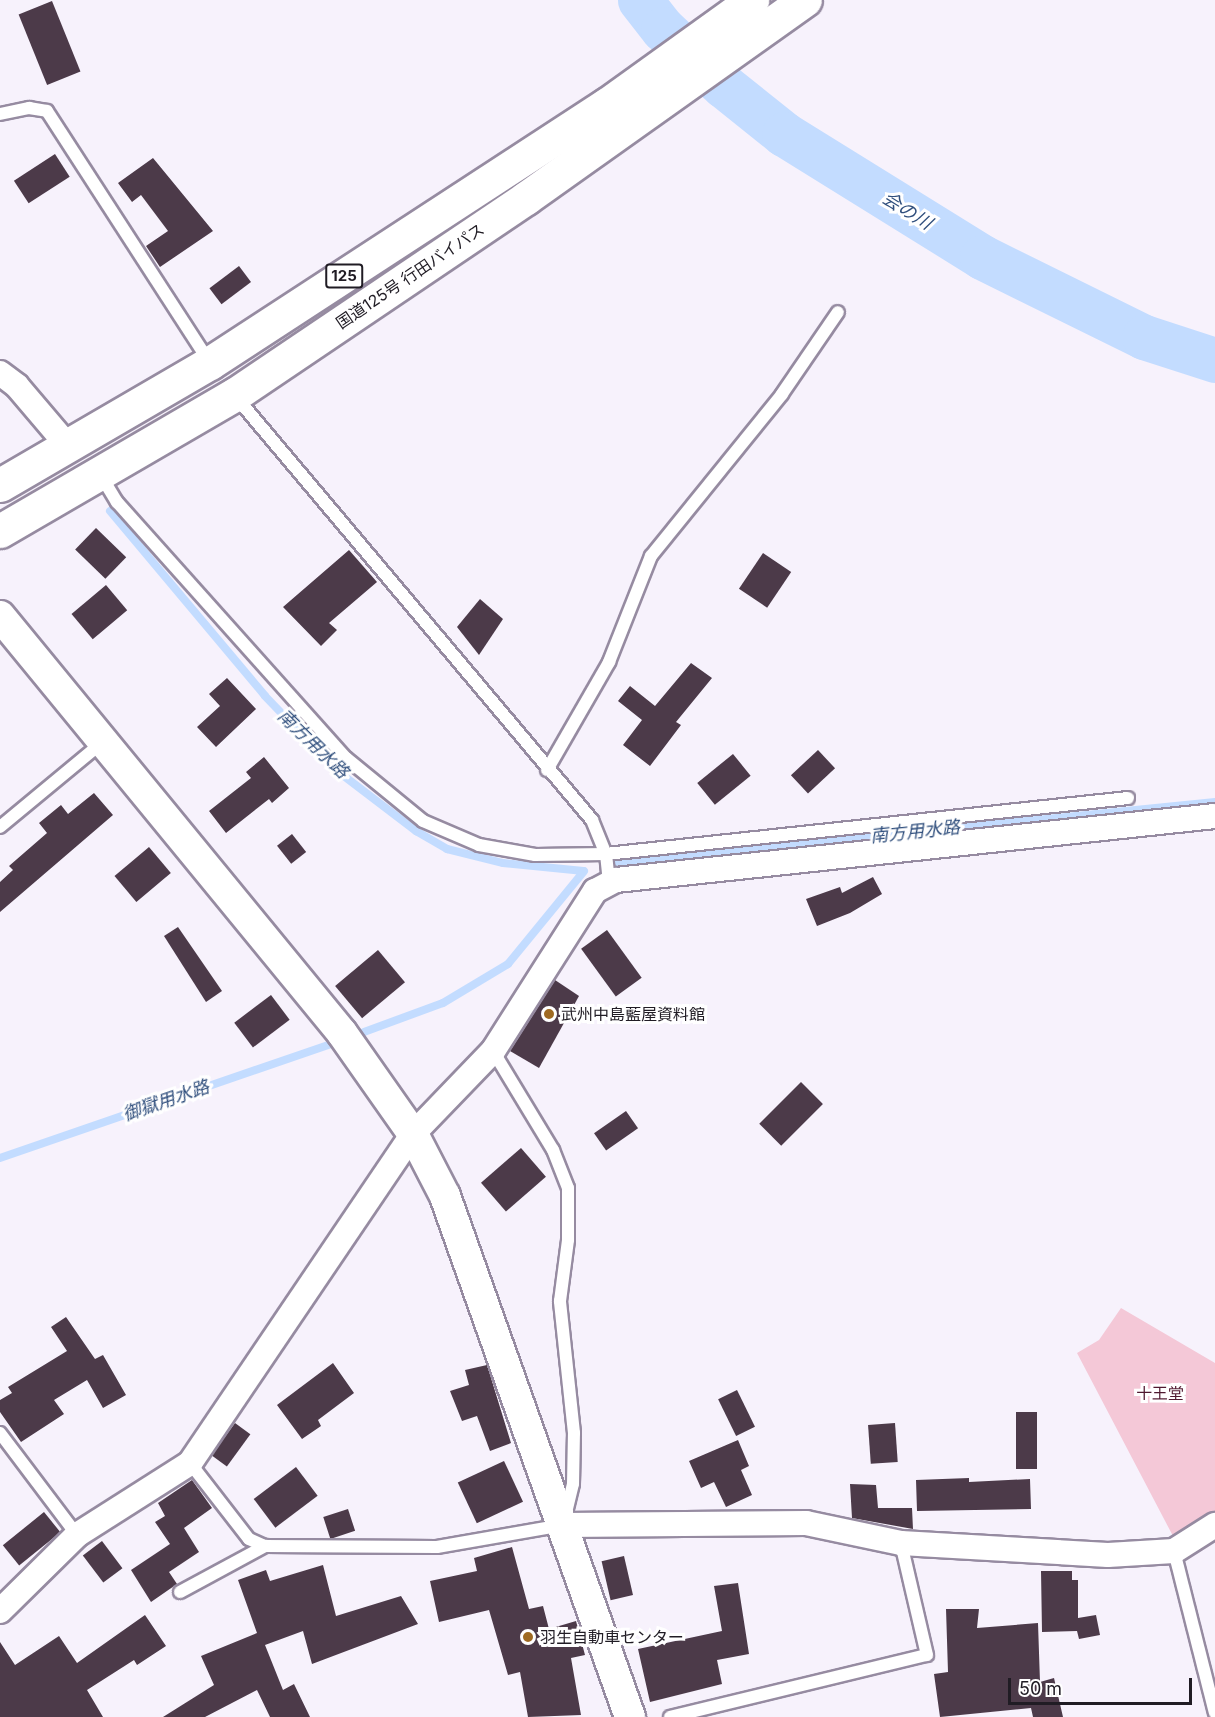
<!DOCTYPE html>
<html>
<head>
<meta charset="utf-8">
<style>
  body { margin:0 }
  #map { position:relative; width:1215px; height:1717px; overflow:hidden; background:#f7f2fc; font-family:Inter,"Noto Sans JP",sans-serif }
  div>[style] { position:absolute }
  .green>* { inset:0; background:#f4c8d7 }
  .stream>* { height:8px; margin:-4px; padding:0 4px; transform-origin:4px; border-radius:4px; background:#c3dcff }
  .river>* { height:45px; margin:-22.5px; padding:0 22.5px; transform-origin:22.5px; border-radius:22.5px; background:#c3dcff }
  .building>* { inset:0; background:#4c3a49; transform-origin:0 0 }
  .roads { filter:drop-shadow(2px 0 #968ba1) drop-shadow(-2px 0 #968ba1) drop-shadow(0 2px #968ba1) drop-shadow(0 -2px #968ba1) }
  .service>* { height:12px; margin:-6px; padding:0 6px; transform-origin:6px; border-radius:6px; background:#fff }
  .minor>* { height:24px; margin:-12px; padding:0 12px; transform-origin:12px; border-radius:12px; background:#fff }
  .tertiary>* { height:30px; margin:-15px; padding:0 15px; transform-origin:15px; border-radius:15px; background:#fff }
  .trunk>* { height:33px; margin:-16.5px; padding:0 16.5px; transform-origin:16.5px; border-radius:16.5px; background:#fff }
  .dots>* { width:16px; height:16px; translate:-50% -50%; box-sizing:border-box; border:3px solid #fff; border-radius:50% }
  span { translate:-50% -50%; white-space:nowrap; text-align:center; line-height:1.15; -webkit-text-stroke:6px #fff; paint-order:stroke }
  .shield-label span { padding:2px 4px; background:#fff; border:2px solid; border-radius:4px; -webkit-text-stroke-width:0 }
  .shield-label { font-size:15px; color:#201c24; font-weight:700 }
  .street-label { font-size:16px; color:#201c24 }
  .poi-label { font-size:16px; color:#201c24 }
  .left { translate:0 -50%; text-align:left }
  .park-label { font-size:16px; color:#4f1930 }
  .water-label { font-size:18px; color:#304f7d; font-style:italic }
  .scale { position:absolute; left:1008px; top:1678px; width:184px; height:27px; box-sizing:border-box; border:3px solid #201c24; border-top:0; padding-left:8px; font-size:18px; line-height:21px; white-space:nowrap; color:#201c24; -webkit-text-stroke:4px #fff; paint-order:stroke }
</style>
</head>
<body>
<div id="map">
  <div class="green">
    <i style="clip-path:polygon(1121px 1308px,1215px 1363px,1215px 1514px,1174px 1538px,1077px 1353px,1099px 1340px)"></i>
  </div>
  <div class="stream">
    <i style="left:110px;top:511px;width:241px;rotate:50deg"></i>
    <i style="left:265px;top:696px;width:103px;rotate:46.2deg"></i>
    <i style="left:336px;top:770px;width:101px;rotate:37.3deg"></i>
    <i style="left:416px;top:831px;width:36px;rotate:30deg"></i>
    <i style="left:447px;top:849px;width:58px;rotate:14deg"></i>
    <i style="left:503px;top:863px;width:81px;rotate:5.6deg"></i>
    <i style="left:615px;top:862px;width:603px;rotate:-5.71deg"></i>
    <i style="left:364px;top:1032px;width:84px;rotate:-20.2deg"></i>
    <i style="left:443px;top:1003px;width:76px;rotate:-31deg"></i>
    <i style="left:508px;top:964px;width:120px;rotate:-50.7deg"></i>
    <i style="left:0;top:1158px;width:351px;rotate:-19deg"></i>
  </div>
  <div class="river">
    <i style="left:640px;top:0;width:37px;rotate:52deg"></i>
    <i style="left:663px;top:29px;width:83px;rotate:43.1deg"></i>
    <i style="left:724px;top:86px;width:77px;rotate:38.7deg"></i>
    <i style="left:784px;top:134px;width:233px;rotate:31.8deg"></i>
    <i style="left:982px;top:257px;width:181px;rotate:26.3deg"></i>
    <i style="left:1144px;top:337px;width:75px;rotate:17.9deg"></i>
  </div>
  <div class="building">
    <i style="left:52px;top:1px;width:76px;height:36px;rotate:68deg"></i>
    <i style="left:55px;top:154px;width:27px;height:49px;rotate:57deg"></i>
    <i style="clip-path:polygon(153px 158px,213px 231px,160px 267px,146px 246px,168px 231px,141px 195px,132px 202px,118px 183px)"></i>
    <i style="left:239px;top:266px;width:20px;height:37px;rotate:53deg"></i>
    <i style="left:96px;top:528px;width:42px;height:30px;rotate:44deg"></i>
    <i style="clip-path:polygon(349px 550px,377px 582px,329px 623px,337px 630px,321px 646px,283px 607px)"></i>
    <i style="left:763px;top:553px;width:34px;height:43px;rotate:34deg"></i>
    <i style="left:106px;top:585px;width:33px;height:45px;rotate:50deg"></i>
    <i style="clip-path:polygon(480px 599px,503px 619px,479px 655px,457px 627px)"></i>
    <i style="clip-path:polygon(691px 663px,712px 678px,676px 722px,681px 725px,650px 766px,623px 745px,642px 720px,618px 701px,630px 686px,655px 706px)"></i>
    <i style="clip-path:polygon(227px 678px,256px 709px,216px 747px,197px 727px,220px 706px,209px 694px)"></i>
    <i style="left:818px;top:750px;width:25px;height:37px;rotate:47deg"></i>
    <i style="left:733px;top:754px;width:28px;height:46px;rotate:51deg"></i>
    <i style="clip-path:polygon(264px 757px,289px 788px,272px 803px,269px 799px,226px 833px,209px 811px,251px 778px,246px 772px)"></i>
    <i style="clip-path:polygon(94px 793px,113px 815px,0 912px,0 882px,13px 870px,9px 866px,47px 833px,39px 823px,61px 805px,68px 814px)"></i>
    <i style="left:292px;top:834px;width:23px;height:19px;rotate:52deg"></i>
    <i style="left:149px;top:847px;width:34px;height:45px;rotate:50deg"></i>
    <i style="clip-path:polygon(873px 877px,882px 894px,850px 913px,817px 926px,806px 899px,840px 887px,842px 893px)"></i>
    <i style="clip-path:polygon(178px 927px,222px 991px,206px 1002px,164px 936px)"></i>
    <i style="left:607px;top:930px;width:59px;height:32px;rotate:54deg"></i>
    <i style="left:378px;top:950px;width:42px;height:56px;rotate:50deg"></i>
    <i style="clip-path:polygon(555px 980px,579px 996px,539px 1068px,510px 1051px)"></i>
    <i style="left:271px;top:995px;width:31px;height:46px;rotate:53deg"></i>
    <i style="left:801px;top:1082px;width:31px;height:59px;rotate:45deg"></i>
    <i style="left:626px;top:1111px;width:21px;height:39px;rotate:55deg"></i>
    <i style="left:521px;top:1148px;width:38px;height:53px;rotate:49deg"></i>
    <i style="clip-path:polygon(66px 1317px,95px 1359px,103px 1355px,126px 1395px,103px 1408px,87px 1380px,54px 1400px,64px 1414px,21px 1442px,0 1412px,0 1400px,12px 1393px,8px 1387px,67px 1351px,51px 1327px)"></i>
    <i style="clip-path:polygon(333px 1363px,354px 1393px,318px 1420px,321px 1426px,302px 1439px,277px 1405px)"></i>
    <i style="clip-path:polygon(487px 1365px,511px 1443px,490px 1451px,477px 1416px,462px 1421px,450px 1391px,469px 1385px,465px 1370px)"></i>
    <i style="left:737px;top:1390px;width:41px;height:21px;rotate:64deg"></i>
    <i style="left:1016px;top:1412px;width:21px;height:57px"></i>
    <i style="left:235px;top:1423px;width:19px;height:40px;rotate:36deg"></i>
    <i style="left:895px;top:1423px;width:39px;height:27px;rotate:86deg"></i>
    <i style="clip-path:polygon(738px 1440px,749px 1466px,741px 1470px,752px 1495px,726px 1507px,714px 1482px,701px 1488px,689px 1461px)"></i>
    <i style="left:504px;top:1461px;width:45px;height:51px;rotate:65deg"></i>
    <i style="left:296px;top:1467px;width:36px;height:53px;rotate:53deg"></i>
    <i style="clip-path:polygon(969px 1478px,969px 1482px,1030px 1479px,1031px 1509px,917px 1511px,916px 1480px)"></i>
    <i style="clip-path:polygon(192px 1480px,212px 1508px,184px 1528px,199px 1552px,169px 1572px,177px 1584px,151px 1602px,131px 1570px,170px 1544px,155px 1522px,165px 1516px,158px 1503px)"></i>
    <i style="clip-path:polygon(850px 1484px,876px 1485px,878px 1508px,912px 1508px,913px 1529px,852px 1518px)"></i>
    <i style="left:348px;top:1509px;width:23px;height:26px;rotate:72deg"></i>
    <i style="left:44px;top:1512px;width:26px;height:53px;rotate:51deg"></i>
    <i style="left:102px;top:1541px;width:34px;height:24px;rotate:53deg"></i>
    <i style="clip-path:polygon(512px 1547px,529px 1609px,543px 1606px,549px 1629px,576px 1621px,585px 1655px,571px 1658px,581px 1715px,528px 1717px,520px 1672px,508px 1675px,489px 1610px,439px 1622px,430px 1581px,477px 1571px,474px 1558px)"></i>
    <i style="left:624px;top:1556px;width:40px;height:23px;rotate:77deg"></i>
    <i style="clip-path:polygon(323px 1565px,336px 1616px,401px 1596px,418px 1624px,312px 1664px,303px 1631px,265px 1645px,283px 1690px,294px 1684px,310px 1717px,270px 1717px,257px 1690px,205px 1717px,163px 1717px,214px 1685px,201px 1656px,257px 1633px,238px 1580px,266px 1570px,270px 1581px)"></i>
    <i style="clip-path:polygon(1041px 1571px,1072px 1571px,1072px 1580px,1078px 1580px,1078px 1618px,1096px 1615px,1100px 1635px,1079px 1639px,1077px 1631px,1042px 1632px)"></i>
    <i style="clip-path:polygon(738px 1583px,749px 1654px,717px 1660px,722px 1684px,650px 1702px,638px 1649px,722px 1631px,714px 1586px)"></i>
    <i style="clip-path:polygon(946px 1609px,979px 1609px,977px 1628px,1038px 1623px,1040px 1682px,1054px 1678px,1063px 1717px,1033px 1717px,1031px 1708px,940px 1717px,934px 1674px,948px 1672px)"></i>
    <i style="clip-path:polygon(145px 1615px,166px 1646px,137px 1665px,134px 1660px,87px 1690px,103px 1717px,0 1717px,0 1642px,15px 1665px,59px 1636px,77px 1663px)"></i>
  </div>
  <div class="roads">
    <div class="service">
      <i style="left:0;top:114px;width:30px;rotate:-12deg"></i>
      <i style="left:29px;top:108px;width:18px;rotate:9deg"></i>
      <i style="left:47px;top:111px;width:298px;rotate:57.1deg"></i>
      <i style="left:236px;top:397px;width:553px;rotate:49.92deg"></i>
      <i style="left:592px;top:820px;width:37px;rotate:68deg"></i>
      <i style="left:606px;top:854px;width:29px;rotate:84deg"></i>
      <i style="left:100px;top:474px;width:33px;rotate:59deg"></i>
      <i style="left:117px;top:502px;width:343px;rotate:48.2deg"></i>
      <i style="left:346px;top:758px;width:99px;rotate:39.3deg"></i>
      <i style="left:423px;top:821px;width:61px;rotate:23.2deg"></i>
      <i style="left:479px;top:845px;width:57px;rotate:10.1deg"></i>
      <i style="left:535px;top:855px;width:71px;rotate:-0.8deg"></i>
      <i style="left:606px;top:854px;width:525px;rotate:-6.12deg"></i>
      <i style="left:547px;top:770px;width:125px;rotate:-60.1deg"></i>
      <i style="left:609px;top:662px;width:114px;rotate:-68.4deg"></i>
      <i style="left:651px;top:556px;width:208px;rotate:-51deg"></i>
      <i style="left:782px;top:394px;width:99px;rotate:-55.7deg"></i>
      <i style="left:0;top:827px;width:135px;rotate:-39.6deg"></i>
      <i style="left:0;top:1433px;width:128px;rotate:53deg"></i>
      <i style="left:190px;top:1463px;width:96px;rotate:52.2deg"></i>
      <i style="left:249px;top:1539px;width:17px;rotate:24deg"></i>
      <i style="left:265px;top:1546px;width:172px;rotate:0.3deg"></i>
      <i style="left:437px;top:1547px;width:128px;rotate:-9.9deg"></i>
      <i style="left:563px;top:1525px;width:42px;rotate:-76.3deg"></i>
      <i style="left:573px;top:1484px;width:51px;rotate:-88.9deg"></i>
      <i style="left:574px;top:1433px;width:133px;rotate:-96.1deg"></i>
      <i style="left:560px;top:1301px;width:62px;rotate:-82.5deg"></i>
      <i style="left:568px;top:1240px;width:52px;rotate:-90deg"></i>
      <i style="left:568px;top:1188px;width:41px;rotate:-111.5deg"></i>
      <i style="left:553px;top:1150px;width:116px;rotate:-121.2deg"></i>
      <i style="left:1174px;top:1551px;width:167px;rotate:75.8deg"></i>
      <i style="left:180px;top:1592px;width:97px;rotate:-28.4deg"></i>
      <i style="left:670px;top:1717px;width:264px;rotate:-13.6deg"></i>
      <i style="left:927px;top:1655px;width:115px;rotate:-103.1deg"></i>
    </div>
    <div class="minor">
      <i style="left:0;top:373px;width:21px;rotate:37deg"></i>
      <i style="left:17px;top:386px;width:79px;rotate:49.6deg"></i>
      <i style="left:563px;top:1525px;width:243px;rotate:-0.5deg"></i>
      <i style="left:806px;top:1523px;width:97px;rotate:11.9deg"></i>
      <i style="left:901px;top:1543px;width:207px;rotate:3.3deg"></i>
      <i style="left:1108px;top:1555px;width:66px;rotate:-3.5deg"></i>
      <i style="left:1174px;top:1551px;width:49px;rotate:-32.4deg"></i>
      <i style="left:0;top:1611px;width:108px;rotate:-44.6deg"></i>
      <i style="left:77px;top:1535px;width:134px;rotate:-32.5deg"></i>
      <i style="left:190px;top:1463px;width:397px;rotate:-55.9deg"></i>
      <i style="left:413px;top:1134px;width:115px;rotate:-46.1deg"></i>
      <i style="left:493px;top:1051px;width:190px;rotate:-57.5deg"></i>
      <i style="left:595px;top:891px;width:24px;rotate:-28deg"></i>
      <i style="left:616px;top:880px;width:602px;rotate:-6.1deg"></i>
    </div>
    <div class="tertiary">
      <i style="left:0;top:616px;width:539px;rotate:50.64deg"></i>
      <i style="left:342px;top:1033px;width:123px;rotate:54.9deg"></i>
      <i style="left:413px;top:1134px;width:70px;rotate:62.7deg"></i>
      <i style="left:445px;top:1196px;width:553px;rotate:70.45deg"></i>
    </div>
    <div class="trunk">
      <i style="left:0;top:485px;width:243px;rotate:-30.2deg"></i>
      <i style="left:210px;top:363px;width:473px;rotate:-33.1deg"></i>
      <i style="left:606px;top:105px;width:180px;rotate:-35.7deg"></i>
      <i style="left:0;top:531px;width:271px;rotate:-30.2deg"></i>
      <i style="left:234px;top:395px;width:352px;rotate:-34deg"></i>
      <i style="left:526px;top:198px;width:342px;rotate:-35.4deg"></i>
    </div>
  </div>
  <div class="dots">
    <i style="left:549px;top:1014px;background:#9f6a22"></i>
    <i style="left:528px;top:1637px;background:#9f6a22"></i>
  </div>
  <div class="shield-label">
    <span style="left:344px;top:276px">125</span>
  </div>
  <div class="street-label">
    <span style="left:410px;top:276px;rotate:-34deg">国道125号 行田バイパス</span>
  </div>
  <div class="poi-label">
    <span class="left" style="left:561px;top:1014px">武州中島藍屋資料館</span>
    <span class="left" style="left:540px;top:1637px">羽生自動車センター</span>
  </div>
  <div class="park-label">
    <span style="left:1160px;top:1393px">十王堂</span>
  </div>
  <div class="water-label">
    <span style="left:907px;top:211px;rotate:32deg">会の川</span>
    <span style="left:313px;top:744px;rotate:44deg">南方用水路</span>
    <span style="left:915px;top:832px;rotate:-6deg">南方用水路</span>
    <span style="left:166px;top:1101px;rotate:-19deg">御獄用水路</span>
  </div>
  <div class="scale">50 m</div>
</div>
</body>
</html>
